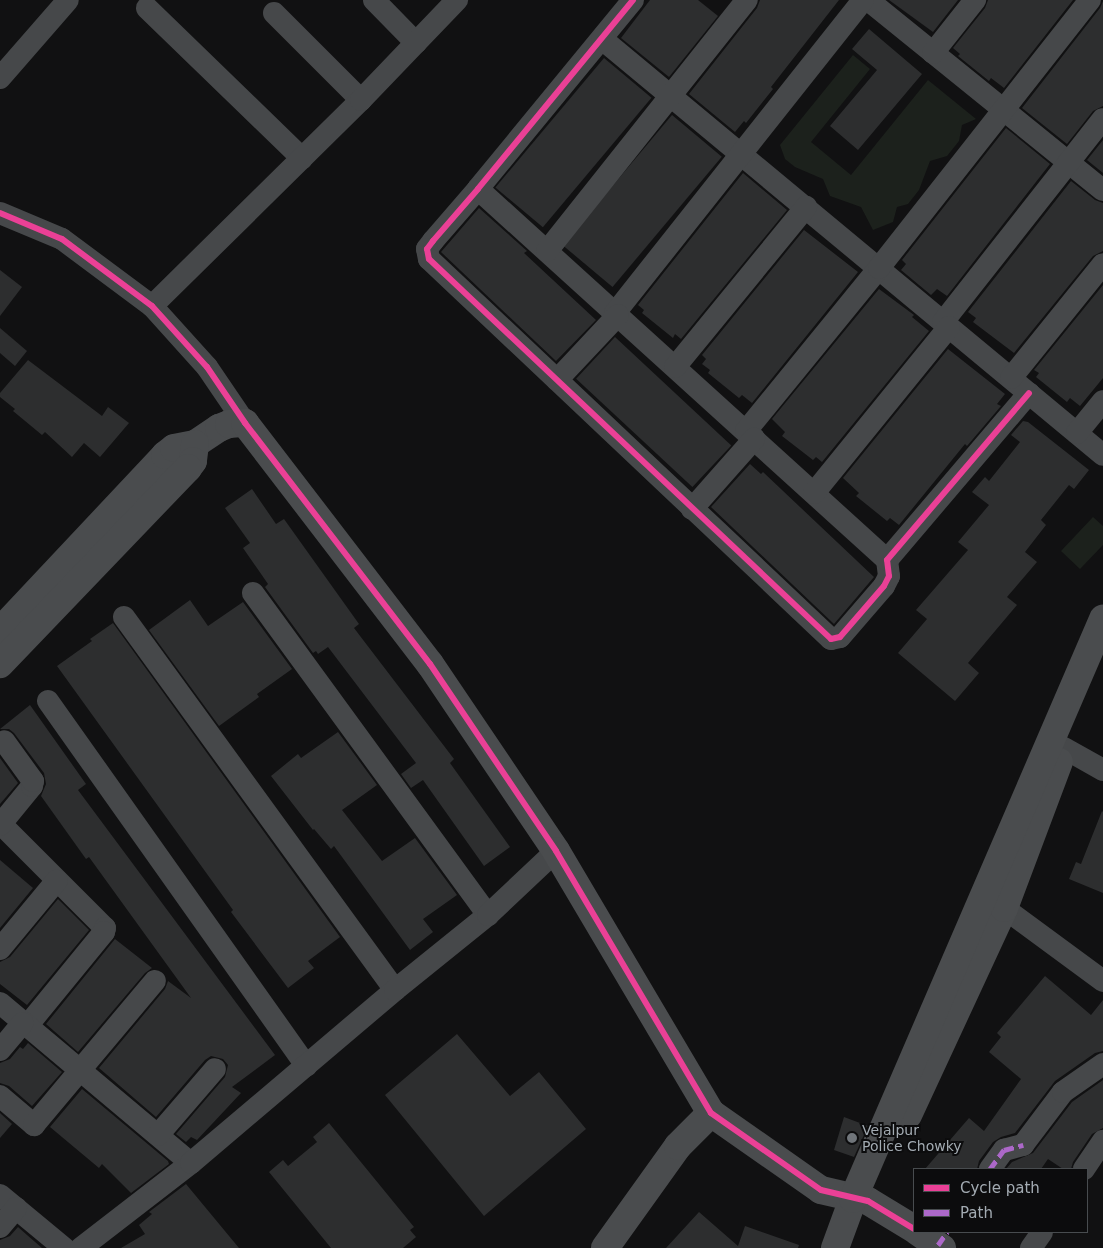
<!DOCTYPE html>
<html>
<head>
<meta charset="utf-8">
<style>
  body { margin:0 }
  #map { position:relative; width:1103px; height:1248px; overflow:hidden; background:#111112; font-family:"DejaVu Sans",sans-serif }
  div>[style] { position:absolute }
  .green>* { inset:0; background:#1c211c }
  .building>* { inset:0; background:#2d2e2f; transform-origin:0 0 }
  .street>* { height:22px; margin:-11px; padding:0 11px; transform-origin:11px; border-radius:11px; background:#46484a }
  .secondary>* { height:28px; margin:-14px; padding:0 14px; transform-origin:14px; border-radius:14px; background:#4a4c4e }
  .quiet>* { height:5px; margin-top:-2.5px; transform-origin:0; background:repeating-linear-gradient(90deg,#ac68c9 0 10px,transparent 0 15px) }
  .cycleway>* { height:6px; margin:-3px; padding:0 3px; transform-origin:3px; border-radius:3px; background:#ea4096 }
  .dots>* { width:14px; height:14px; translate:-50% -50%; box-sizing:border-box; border:2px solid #0c0c0d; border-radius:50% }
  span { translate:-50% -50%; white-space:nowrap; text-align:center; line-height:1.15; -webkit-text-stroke:4px #0c0c0d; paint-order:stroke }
  .poi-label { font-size:14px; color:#a3abb2 }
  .left { translate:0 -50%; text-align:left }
  .legend { position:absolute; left:913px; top:1168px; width:175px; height:65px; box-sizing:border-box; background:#0c0c0d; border:1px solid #484c4f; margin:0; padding:6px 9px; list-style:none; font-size:15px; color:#a3abb2 }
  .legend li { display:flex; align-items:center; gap:10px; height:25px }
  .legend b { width:25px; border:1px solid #484c4f }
</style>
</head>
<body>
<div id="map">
  <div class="green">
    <i style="clip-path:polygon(853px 55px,870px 69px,811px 142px,851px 175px,928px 80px,976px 119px,962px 125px,959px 141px,947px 156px,930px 161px,919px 190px,908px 204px,897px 207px,893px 222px,873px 230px,861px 207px,830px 196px,823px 179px,795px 167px,785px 159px,780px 145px)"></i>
    <i style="clip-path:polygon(1093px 517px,1103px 526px,1103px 545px,1080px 569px,1061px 551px)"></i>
  </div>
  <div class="building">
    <i style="clip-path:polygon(650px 0,698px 0,718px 16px,669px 77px,621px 38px)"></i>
    <i style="clip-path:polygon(760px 0,839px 0,771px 87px,773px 89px,746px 123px,744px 121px,735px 132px,689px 94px,757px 8px)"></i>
    <i style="clip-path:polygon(889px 0,958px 0,933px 32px)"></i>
    <i style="clip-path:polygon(988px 0,1073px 0,1004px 88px,991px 78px,989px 81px,958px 56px,960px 54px,953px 48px,985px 8px)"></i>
    <i style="clip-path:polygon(1103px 1px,1103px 106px,1093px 111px,1067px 144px,1022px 108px,1100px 8px)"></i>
    <i style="clip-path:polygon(869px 29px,922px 74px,858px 150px,830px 126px,877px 70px,852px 49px)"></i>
    <i style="left:604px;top:58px;width:62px;height:169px;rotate:40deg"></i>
    <i style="left:672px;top:115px;width:65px;height:170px;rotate:40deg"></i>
    <i style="clip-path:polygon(1006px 128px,1050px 164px,947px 296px,937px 289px,931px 295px,901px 270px,906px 264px,902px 260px)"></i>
    <i style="clip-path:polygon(1103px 140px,1103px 173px,1087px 160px)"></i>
    <i style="clip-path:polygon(743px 173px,787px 210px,681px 339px,675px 334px,673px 338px,642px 313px,644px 310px,638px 305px)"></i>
    <i style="clip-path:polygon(1071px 181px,1095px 200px,1103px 203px,1103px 251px,1093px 256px,1014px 353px,973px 322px,976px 318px,968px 312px)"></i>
    <i style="clip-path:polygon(479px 208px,527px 251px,524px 253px,596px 320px,556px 361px,441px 252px)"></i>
    <i style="clip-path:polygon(804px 230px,858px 272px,752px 403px,742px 395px,739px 398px,708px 373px,710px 370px,702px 364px,706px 359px,702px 355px)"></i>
    <i style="clip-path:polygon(0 270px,22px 287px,0 316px)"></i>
    <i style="clip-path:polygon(1103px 285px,1103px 378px,1080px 406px,1070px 398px,1067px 402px,1036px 377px,1039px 373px,1034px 370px)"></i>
    <i style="clip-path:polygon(879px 289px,914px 315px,912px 317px,929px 331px,822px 462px,816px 457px,813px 460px,782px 436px,785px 432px,772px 419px)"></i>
    <i style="clip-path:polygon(0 328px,27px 351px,15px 366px,0 353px)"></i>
    <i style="left:615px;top:337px;width:159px;height:57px;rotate:43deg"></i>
    <i style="clip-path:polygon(948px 349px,1005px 394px,997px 404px,1001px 406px,967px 446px,965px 444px,899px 525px,890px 518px,887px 521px,856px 496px,859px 493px,843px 478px)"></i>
    <i style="clip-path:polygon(28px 360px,102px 416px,108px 407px,129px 423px,100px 457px,84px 443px,72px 457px,45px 432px,42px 435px,13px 411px,15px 409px,0 397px,0 393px)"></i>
    <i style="clip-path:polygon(1023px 421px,1028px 422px,1089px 470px,1074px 489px,1069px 485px,1041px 520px,1046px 525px,1025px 552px,1037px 562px,1007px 597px,1017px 605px,968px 663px,979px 673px,955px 701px,898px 653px,927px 619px,916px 610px,968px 550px,958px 542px,989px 505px,972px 492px,985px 477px,989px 481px,1020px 442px,1011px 435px)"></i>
    <i style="clip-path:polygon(750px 464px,761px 474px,763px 472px,874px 577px,834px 624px,711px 507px)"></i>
    <i style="clip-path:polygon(252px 489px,276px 524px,284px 519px,359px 624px,354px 628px,454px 759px,450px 763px,510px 847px,484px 866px,423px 780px,411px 788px,401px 774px,416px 763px,328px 647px,318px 654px,316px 651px,313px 653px,265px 587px,268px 584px,243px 548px,250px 543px,225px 508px)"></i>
    <i style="clip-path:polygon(190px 600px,208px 626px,243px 602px,292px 669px,257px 694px,259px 697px,219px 726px,149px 630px)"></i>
    <i style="clip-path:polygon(113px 623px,340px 937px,308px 961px,314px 968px,288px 988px,231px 912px,233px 910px,57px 666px,92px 641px,90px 639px)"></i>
    <i style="clip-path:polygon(30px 705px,86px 784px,78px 790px,275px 1055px,232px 1087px,241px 1093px,197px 1140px,191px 1137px,186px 1142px,176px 1134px,225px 1077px,228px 1065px,223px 1059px,211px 1056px,205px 1060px,156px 1117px,99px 1068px,165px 989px,168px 981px,191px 998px,89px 857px,86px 859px,41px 796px,46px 784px,44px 773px,14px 733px,9px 729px,0 729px)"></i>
    <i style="clip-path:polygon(338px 732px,377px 785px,342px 810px,382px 861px,415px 838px,457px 895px,423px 919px,433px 932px,410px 950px,334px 846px,331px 849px,314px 829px,313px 830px,271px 776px,298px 754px,301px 758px)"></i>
    <i style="clip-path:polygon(0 758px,18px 783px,0 804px)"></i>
    <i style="clip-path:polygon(1102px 811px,1103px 812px,1103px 893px,1069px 879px,1076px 862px,1081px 864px)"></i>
    <i style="clip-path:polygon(0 860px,33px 888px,0 928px)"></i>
    <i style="clip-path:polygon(58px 899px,89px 930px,27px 1005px,0 984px,0 962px,10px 957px)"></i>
    <i style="clip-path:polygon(115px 939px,152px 968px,145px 973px,78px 1052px,46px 1024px)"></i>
    <i style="clip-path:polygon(1045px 976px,1091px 1015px,1103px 1000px,1103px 1051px,1095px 1053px,1055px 1081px,1015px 1133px,1001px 1137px,993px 1142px,979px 1161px,977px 1169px,925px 1169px,969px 1118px,984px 1131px,1021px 1079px,989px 1052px,1001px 1037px,997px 1033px)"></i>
    <i style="clip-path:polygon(457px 1034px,510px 1096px,539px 1072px,586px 1129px,484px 1216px,385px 1095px)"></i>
    <i style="clip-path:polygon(28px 1043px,62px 1072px,32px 1106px,9px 1086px,0 1083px,0 1063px,10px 1059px,20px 1047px,23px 1049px)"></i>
    <i style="clip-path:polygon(1103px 1080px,1103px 1128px,1092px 1134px,1073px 1162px,1071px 1169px,1063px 1169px,1048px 1159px,1041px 1169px,1006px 1169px,1012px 1162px,1033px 1153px,1072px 1102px)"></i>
    <i style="clip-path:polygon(82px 1089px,168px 1161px,169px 1164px,131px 1193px,102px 1164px,99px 1168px,50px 1127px)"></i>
    <i style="clip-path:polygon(0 1113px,12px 1124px,0 1138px)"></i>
    <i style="clip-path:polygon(844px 1117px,868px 1126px,854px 1157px,834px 1150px)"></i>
    <i style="clip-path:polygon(329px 1123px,414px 1227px,410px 1230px,416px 1237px,403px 1248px,331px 1248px,269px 1172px,283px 1160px,288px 1166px,317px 1142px,313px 1137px)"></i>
    <i style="clip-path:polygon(186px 1184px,239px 1248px,121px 1248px,145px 1234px,139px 1225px,152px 1214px,149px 1212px)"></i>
    <i style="clip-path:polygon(699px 1212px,738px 1246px,745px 1226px,799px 1245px,798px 1248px,666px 1248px)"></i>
    <i style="clip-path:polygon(18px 1227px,27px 1235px,42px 1248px,0 1248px,0 1240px,10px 1236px)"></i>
  </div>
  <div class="street">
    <i style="left:374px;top:0;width:60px;rotate:45.7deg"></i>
    <i style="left:633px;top:0;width:244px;rotate:129.4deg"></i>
    <i style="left:478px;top:189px;width:69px;rotate:130.9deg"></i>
    <i style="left:433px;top:241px;width:10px;rotate:127deg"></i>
    <i style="left:427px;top:249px;width:10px;rotate:79deg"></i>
    <i style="left:429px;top:259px;width:553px;rotate:43.39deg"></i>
    <i style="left:831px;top:639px;width:9px;rotate:-13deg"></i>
    <i style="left:840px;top:637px;width:67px;rotate:-49.2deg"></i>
    <i style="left:884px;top:586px;width:11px;rotate:-63deg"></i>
    <i style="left:889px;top:576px;width:16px;rotate:-97deg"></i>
    <i style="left:887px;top:560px;width:219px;rotate:-49.6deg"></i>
    <i style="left:868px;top:0;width:302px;rotate:39deg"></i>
    <i style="left:147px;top:8px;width:216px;rotate:44.1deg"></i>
    <i style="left:274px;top:13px;width:123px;rotate:45deg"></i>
    <i style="left:602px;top:39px;width:651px;rotate:39.7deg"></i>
    <i style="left:933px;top:53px;width:68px;rotate:-51.6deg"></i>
    <i style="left:0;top:78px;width:103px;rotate:-48.9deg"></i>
    <i style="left:478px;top:189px;width:552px;rotate:42.21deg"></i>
    <i style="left:0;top:213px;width:67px;rotate:22.8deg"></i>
    <i style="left:62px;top:239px;width:112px;rotate:36.7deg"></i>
    <i style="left:152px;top:306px;width:82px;rotate:48deg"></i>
    <i style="left:207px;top:367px;width:68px;rotate:55.8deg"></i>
    <i style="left:547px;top:251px;width:321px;rotate:-51.5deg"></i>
    <i style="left:152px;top:306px;width:293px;rotate:-44.6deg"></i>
    <i style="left:361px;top:100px;width:139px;rotate:-46.2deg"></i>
    <i style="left:615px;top:313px;width:399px;rotate:-51.6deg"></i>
    <i style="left:943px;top:322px;width:258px;rotate:-51.8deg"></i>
    <i style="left:675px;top:367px;width:207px;rotate:-50.7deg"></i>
    <i style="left:1011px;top:378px;width:146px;rotate:-51.1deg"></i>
    <i style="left:557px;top:380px;width:89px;rotate:-46.8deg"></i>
    <i style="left:746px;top:431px;width:210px;rotate:-50.8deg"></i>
    <i style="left:879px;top:268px;width:341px;rotate:-51.8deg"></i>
    <i style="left:1077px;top:433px;width:41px;rotate:-50.9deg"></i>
    <i style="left:814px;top:493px;width:214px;rotate:-50.9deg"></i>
    <i style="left:692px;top:509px;width:94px;rotate:-48.5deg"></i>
    <i style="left:253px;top:593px;width:399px;rotate:53.9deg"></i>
    <i style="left:124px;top:617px;width:461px;rotate:54deg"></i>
    <i style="left:48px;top:701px;width:447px;rotate:54.7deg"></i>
    <i style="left:1064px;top:748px;width:45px;rotate:29.4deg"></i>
    <i style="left:1px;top:824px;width:147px;rotate:45deg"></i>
    <i style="left:105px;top:928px;width:4px;rotate:104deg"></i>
    <i style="left:104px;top:932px;width:122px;rotate:129.3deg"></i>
    <i style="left:0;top:825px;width:50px;rotate:-50.6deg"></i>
    <i style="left:32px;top:786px;width:5px;rotate:-79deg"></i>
    <i style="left:33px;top:781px;width:49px;rotate:-125.9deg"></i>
    <i style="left:1004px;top:908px;width:123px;rotate:36.4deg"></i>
    <i style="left:0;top:949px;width:89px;rotate:-50.4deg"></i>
    <i style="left:0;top:1003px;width:249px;rotate:40deg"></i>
    <i style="left:0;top:1050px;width:35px;rotate:-50deg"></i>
    <i style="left:0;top:1096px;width:45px;rotate:40.5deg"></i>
    <i style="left:34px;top:1125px;width:188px;rotate:-50deg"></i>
    <i style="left:158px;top:1135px;width:87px;rotate:-49.2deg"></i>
    <i style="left:990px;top:1169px;width:24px;rotate:-54deg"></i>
    <i style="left:1004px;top:1150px;width:20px;rotate:-15deg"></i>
    <i style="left:1023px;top:1145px;width:66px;rotate:-53deg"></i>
    <i style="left:1063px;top:1092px;width:49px;rotate:-35deg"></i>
    <i style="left:1084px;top:1169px;width:34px;rotate:-56deg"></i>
    <i style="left:0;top:1195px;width:83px;rotate:39.6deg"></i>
    <i style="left:0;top:1227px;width:25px;rotate:-50deg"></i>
    <i style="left:81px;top:1248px;width:139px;rotate:-37.7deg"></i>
    <i style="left:191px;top:1163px;width:267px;rotate:-40.3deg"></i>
    <i style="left:395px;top:990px;width:119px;rotate:-38.9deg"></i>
    <i style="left:488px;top:915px;width:93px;rotate:-43.3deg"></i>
    <i style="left:1031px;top:1248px;width:19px;rotate:-55deg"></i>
  </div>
  <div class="secondary">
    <i style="left:195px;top:444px;width:29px;rotate:-34deg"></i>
    <i style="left:219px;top:428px;width:11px;rotate:-22deg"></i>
    <i style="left:229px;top:424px;width:16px;rotate:-4deg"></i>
    <i style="left:245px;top:423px;width:304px;rotate:52.5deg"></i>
    <i style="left:430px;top:664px;width:225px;rotate:56deg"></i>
    <i style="left:556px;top:851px;width:304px;rotate:59.4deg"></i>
    <i style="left:711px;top:1113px;width:134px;rotate:35deg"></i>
    <i style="left:821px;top:1190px;width:48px;rotate:13.2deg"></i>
    <i style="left:868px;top:1201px;width:54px;rotate:31.3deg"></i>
    <i style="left:0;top:631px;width:241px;rotate:-46.8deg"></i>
    <i style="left:165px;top:455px;width:11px;rotate:-38deg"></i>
    <i style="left:174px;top:448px;width:21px;rotate:-11deg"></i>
    <i style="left:195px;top:444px;width:17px;rotate:97deg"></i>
    <i style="left:193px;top:461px;width:9px;rotate:126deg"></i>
    <i style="left:188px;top:468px;width:272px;rotate:133.8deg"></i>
    <i style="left:908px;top:1115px;width:228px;rotate:-65.1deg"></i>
    <i style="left:1004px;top:908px;width:156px;rotate:-69.4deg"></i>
    <i style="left:918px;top:1232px;width:29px;rotate:34deg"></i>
    <i style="left:605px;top:1248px;width:125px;rotate:-54.4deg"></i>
    <i style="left:678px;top:1146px;width:47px;rotate:-45deg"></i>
    <i style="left:835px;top:1248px;width:52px;rotate:-69.8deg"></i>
    <i style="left:853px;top:1199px;width:632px;rotate:-66.68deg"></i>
  </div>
  <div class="quiet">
    <i style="left:990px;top:1169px;width:24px;rotate:-54deg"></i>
    <i style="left:1004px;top:1150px;width:20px;rotate:-15deg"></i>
    <i style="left:938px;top:1245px;width:16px;rotate:-55deg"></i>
  </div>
  <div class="cycleway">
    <i style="left:633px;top:0;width:244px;rotate:129.4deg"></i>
    <i style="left:478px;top:189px;width:69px;rotate:130.9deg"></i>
    <i style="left:433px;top:241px;width:10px;rotate:127deg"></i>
    <i style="left:427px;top:249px;width:10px;rotate:79deg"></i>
    <i style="left:429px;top:259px;width:553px;rotate:43.39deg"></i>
    <i style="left:831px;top:639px;width:9px;rotate:-13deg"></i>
    <i style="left:840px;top:637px;width:67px;rotate:-49.2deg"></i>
    <i style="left:884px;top:586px;width:11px;rotate:-63deg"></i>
    <i style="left:889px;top:576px;width:16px;rotate:-97deg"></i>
    <i style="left:887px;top:560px;width:219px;rotate:-49.6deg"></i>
    <i style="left:0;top:213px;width:67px;rotate:22.8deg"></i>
    <i style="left:62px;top:239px;width:112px;rotate:36.7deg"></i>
    <i style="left:152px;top:306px;width:82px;rotate:48deg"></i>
    <i style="left:207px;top:367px;width:68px;rotate:55.8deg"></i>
    <i style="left:245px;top:423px;width:304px;rotate:52.5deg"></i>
    <i style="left:430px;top:664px;width:225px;rotate:56deg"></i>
    <i style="left:556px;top:851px;width:304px;rotate:59.4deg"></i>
    <i style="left:711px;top:1113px;width:134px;rotate:35deg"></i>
    <i style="left:821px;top:1190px;width:48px;rotate:13.2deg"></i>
    <i style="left:868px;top:1201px;width:54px;rotate:31.3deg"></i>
  </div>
  <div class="dots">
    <i style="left:852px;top:1138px;background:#70757a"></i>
  </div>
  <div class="poi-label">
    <span class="left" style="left:862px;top:1138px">Vejalpur<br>Police Chowky</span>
  </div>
  <ul class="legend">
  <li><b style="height:6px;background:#ea4096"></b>Cycle path</li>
  <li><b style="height:6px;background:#ac68c9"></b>Path</li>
  </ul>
</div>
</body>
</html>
